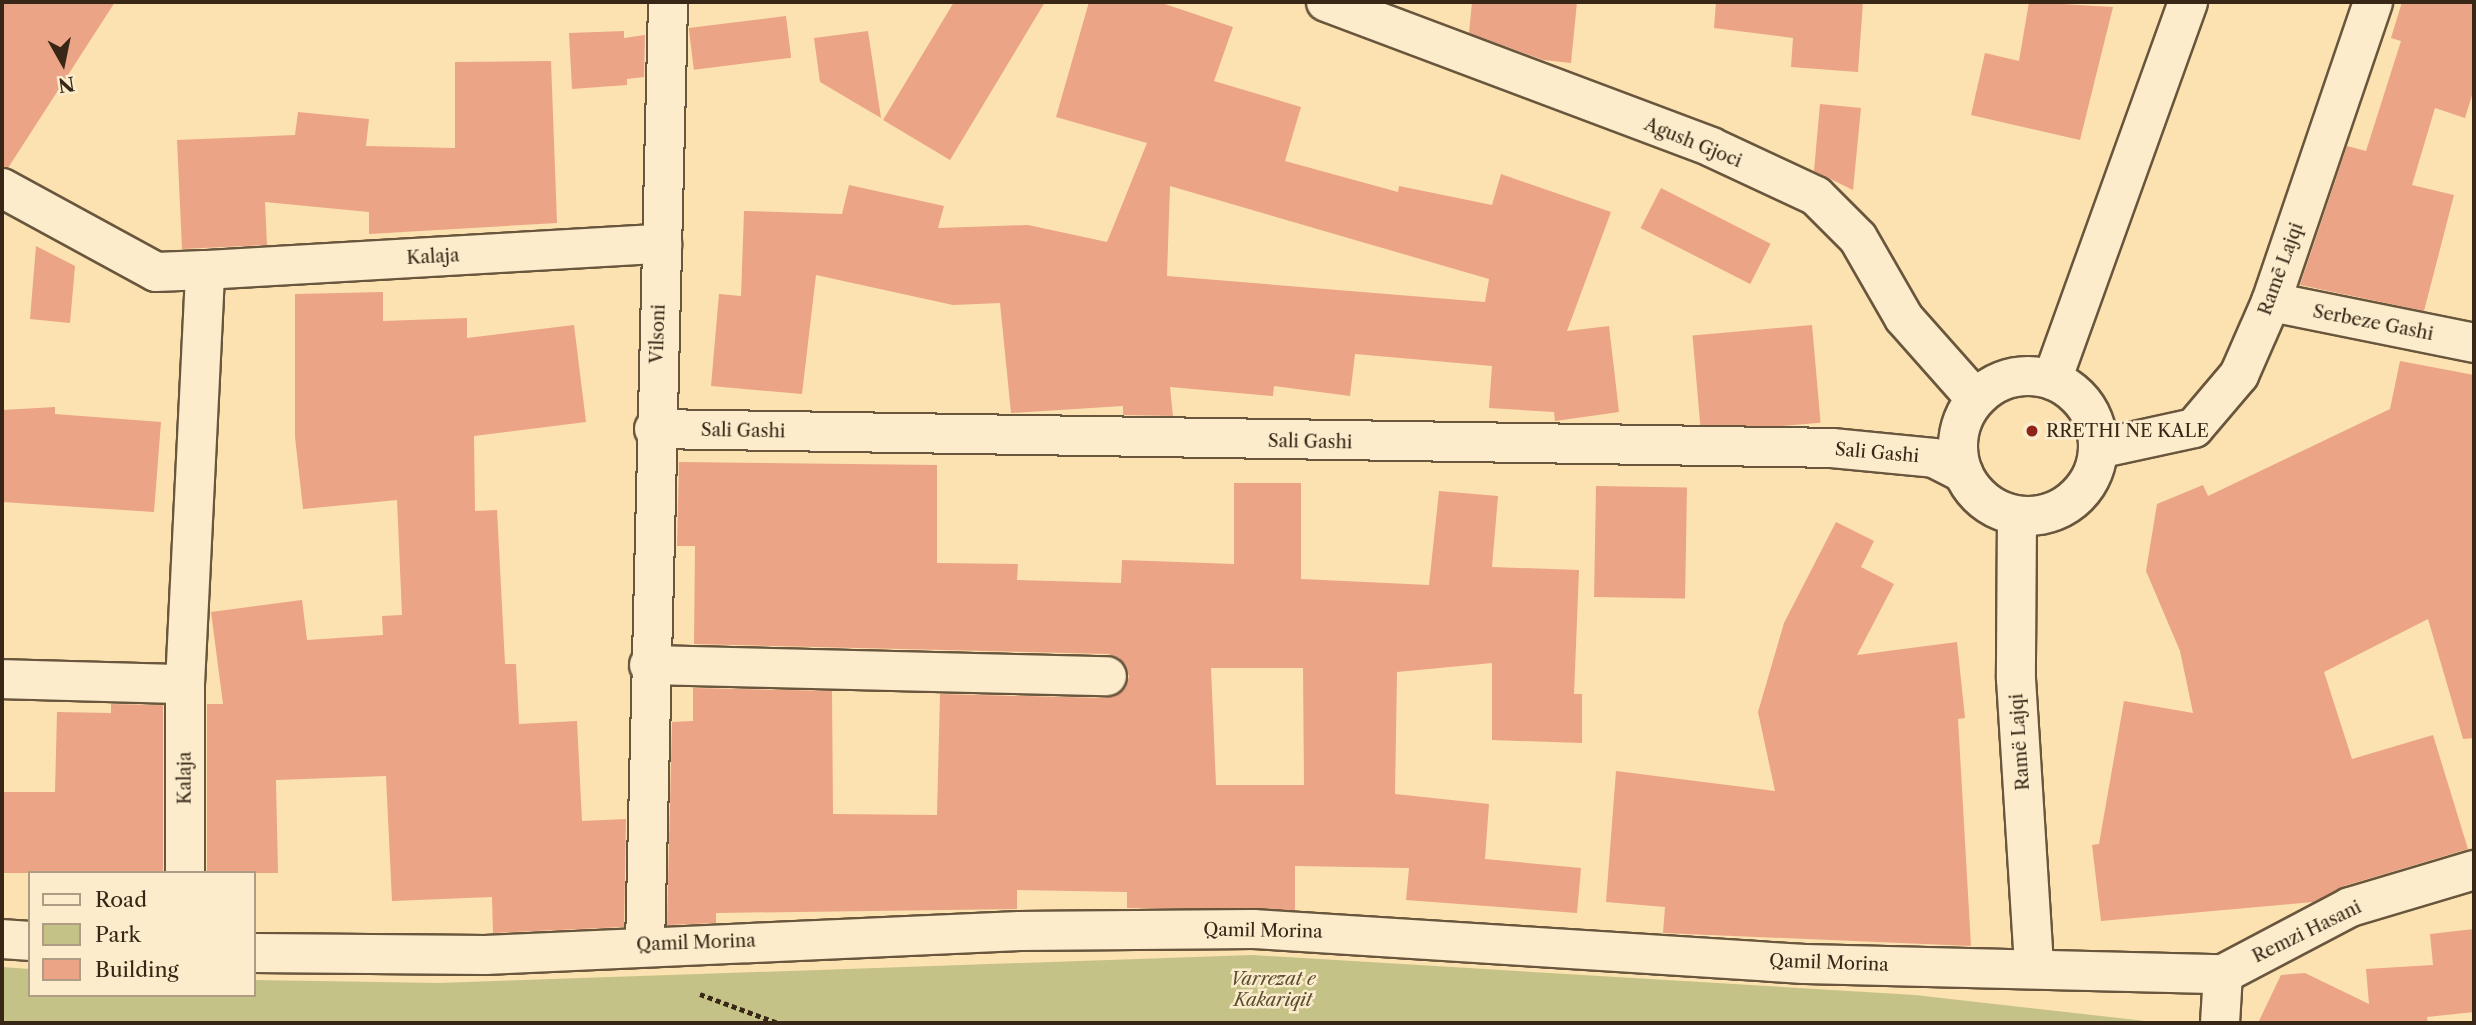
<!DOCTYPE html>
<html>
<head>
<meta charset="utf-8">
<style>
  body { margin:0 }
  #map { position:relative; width:2476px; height:1025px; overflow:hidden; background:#fbe2b0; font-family:"Libre Caslon Text",serif }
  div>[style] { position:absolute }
  .green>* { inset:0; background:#c5c287 }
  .building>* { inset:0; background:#eba485; transform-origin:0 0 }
  .path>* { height:4.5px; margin-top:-2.25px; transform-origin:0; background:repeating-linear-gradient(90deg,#382717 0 5px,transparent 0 8.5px) }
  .roads { filter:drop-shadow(2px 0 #69563d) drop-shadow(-2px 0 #69563d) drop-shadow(0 2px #69563d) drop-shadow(0 -2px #69563d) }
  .minor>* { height:38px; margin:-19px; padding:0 19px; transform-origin:19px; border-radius:19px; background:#fceccc }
  .minor>.ring { margin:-19px; padding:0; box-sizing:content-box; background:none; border:38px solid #fceccc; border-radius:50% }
  .dots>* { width:19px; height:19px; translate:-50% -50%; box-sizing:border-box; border:4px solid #fceccc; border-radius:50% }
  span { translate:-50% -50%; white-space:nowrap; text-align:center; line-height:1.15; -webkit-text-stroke:5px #fceccc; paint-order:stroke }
  .street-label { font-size:18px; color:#382717 }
  .poi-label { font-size:18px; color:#382717 }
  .left { translate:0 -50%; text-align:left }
  .park-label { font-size:18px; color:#5b4e33; font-style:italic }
  .frame { position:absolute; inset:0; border:4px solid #382717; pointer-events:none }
  .legend { position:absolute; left:28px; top:871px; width:228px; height:126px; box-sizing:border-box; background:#fceccc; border:2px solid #ae9d84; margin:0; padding:9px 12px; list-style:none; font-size:21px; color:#382717 }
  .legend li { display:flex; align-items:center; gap:14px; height:35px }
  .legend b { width:35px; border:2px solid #ae9d84 }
  .north { position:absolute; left:28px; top:28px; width:70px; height:70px; -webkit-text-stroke:5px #fceccc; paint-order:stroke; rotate:171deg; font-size:19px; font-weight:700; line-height:28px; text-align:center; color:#382717 }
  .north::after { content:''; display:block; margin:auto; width:24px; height:32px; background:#382717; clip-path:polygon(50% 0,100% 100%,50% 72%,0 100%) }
</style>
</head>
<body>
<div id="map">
  <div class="green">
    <i style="clip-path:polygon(1252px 955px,1915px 995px,2163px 1023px,2px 1023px,2px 967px,30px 969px,30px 995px,254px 995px,254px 980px,439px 983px)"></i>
  </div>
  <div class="building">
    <i style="clip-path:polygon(2px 2px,115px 2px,8px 168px,2px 166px)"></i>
    <i style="clip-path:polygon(954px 2px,1045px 2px,950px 160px,883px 120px)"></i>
    <i style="clip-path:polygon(evenodd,1089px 2px,1159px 2px,1233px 27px,1214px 81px,1301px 107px,1285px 161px,1398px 192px,1399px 186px,1492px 205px,1501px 174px,1611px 212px,1567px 331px,1609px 326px,1619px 412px,1555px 421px,1554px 412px,1489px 408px,1492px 366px,1355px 354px,1350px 396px,1274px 386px,1273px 396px,1170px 387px,1173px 416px,1123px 415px,1123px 406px,1011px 413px,1000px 303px,953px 305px,816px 275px,802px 394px,711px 386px,719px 294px,741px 296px,744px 211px,842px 214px,849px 185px,944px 206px,938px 228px,1028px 225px,1107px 242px,1147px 143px,1056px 117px,1089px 2px,1170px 186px,1489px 279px,1485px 302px,1167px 276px,1170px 186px)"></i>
    <i style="clip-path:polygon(1472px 2px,1577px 2px,1571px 63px,1543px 60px,1469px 33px)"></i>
    <i style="clip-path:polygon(1716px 2px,1863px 2px,1858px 72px,1791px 67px,1793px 38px,1714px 28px)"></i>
    <i style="clip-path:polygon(2029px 2px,2113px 7px,2080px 140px,1971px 115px,1985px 53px,2019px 61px)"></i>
    <i style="clip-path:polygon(2402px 2px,2474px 2px,2474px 89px,2465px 118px,2435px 108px,2412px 185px,2454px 195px,2424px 311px,2300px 285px,2347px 146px,2366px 151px,2401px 41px,2391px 38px)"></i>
    <i style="left:786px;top:16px;width:42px;height:98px;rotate:83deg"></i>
    <i style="clip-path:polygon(624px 31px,624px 38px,645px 35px,644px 77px,627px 79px,627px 85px,572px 89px,569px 33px)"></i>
    <i style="clip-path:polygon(868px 31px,881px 118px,820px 82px,814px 38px)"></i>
    <i style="clip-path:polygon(551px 61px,557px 223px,369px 234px,369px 212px,265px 202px,267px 245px,182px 249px,177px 140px,295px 135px,298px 112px,369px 119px,366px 146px,455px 148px,455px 62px)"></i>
    <i style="clip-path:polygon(1820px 104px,1861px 108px,1853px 190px,1814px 171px)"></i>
    <i style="left:1661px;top:188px;width:123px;height:45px;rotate:27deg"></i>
    <i style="clip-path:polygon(36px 246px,75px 266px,70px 323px,30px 319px)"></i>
    <i style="clip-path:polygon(383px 292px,383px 321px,467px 318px,467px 338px,574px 325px,586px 422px,474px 436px,475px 511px,497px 510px,505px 664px,516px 664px,519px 724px,577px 721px,582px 821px,626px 819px,624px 927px,493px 933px,492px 897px,392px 901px,386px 776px,276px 780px,278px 873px,207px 873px,207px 704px,223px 704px,211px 612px,302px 600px,307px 640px,383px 635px,382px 616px,402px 615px,397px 500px,303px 509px,295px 437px,295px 294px)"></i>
    <i style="left:1812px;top:325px;width:98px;height:120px;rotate:85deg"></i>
    <i style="clip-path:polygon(2400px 361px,2474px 375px,2474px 738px,2463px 739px,2428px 619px,2324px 672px,2352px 759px,2433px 735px,2468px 849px,2344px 886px,2313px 902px,2101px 921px,2092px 845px,2099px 844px,2124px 701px,2193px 713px,2180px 651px,2146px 571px,2157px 504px,2203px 485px,2208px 496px,2390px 409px)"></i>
    <i style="clip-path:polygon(55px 407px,55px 414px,161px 422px,154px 512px,2px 502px,2px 410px)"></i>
    <i style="clip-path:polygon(evenodd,679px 462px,937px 465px,937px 563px,1018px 564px,1017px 580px,1121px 583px,1122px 560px,1234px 564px,1234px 483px,1301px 483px,1301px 579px,1429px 585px,1439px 491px,1498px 496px,1492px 567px,1579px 570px,1574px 694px,1582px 694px,1582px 743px,1492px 740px,1492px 663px,1397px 672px,1395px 794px,1489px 804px,1485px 859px,1581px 868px,1577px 913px,1406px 900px,1409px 868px,1295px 866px,1295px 910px,1127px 908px,1127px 892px,1017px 890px,1017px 909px,716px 913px,716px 923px,667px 925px,672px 722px,693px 721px,693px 688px,832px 691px,833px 814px,937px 815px,940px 694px,1106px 698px,1125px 688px,1129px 676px,1119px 658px,1108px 654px,694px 644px,695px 546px,677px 546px,679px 462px,1211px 668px,1303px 668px,1304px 785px,1216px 785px,1211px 668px)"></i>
    <i style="left:1596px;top:486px;width:91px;height:111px;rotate:1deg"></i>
    <i style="clip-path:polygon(1836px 522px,1874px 541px,1861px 567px,1894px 584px,1857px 655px,1957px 642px,1965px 718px,1958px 719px,1971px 946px,1663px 933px,1665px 907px,1606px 902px,1616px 771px,1775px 791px,1758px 712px,1784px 623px)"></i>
    <i style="clip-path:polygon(111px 704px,163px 705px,163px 873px,2px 873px,2px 792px,55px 792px,57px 712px,111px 713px)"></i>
    <i style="clip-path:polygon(2474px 929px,2474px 1012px,2427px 1017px,2428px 1023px,2258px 1023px,2281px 975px,2305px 973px,2369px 1004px,2366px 969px,2433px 965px,2430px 934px)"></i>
  </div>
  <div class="path">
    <i style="left:700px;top:994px;width:83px;rotate:20.4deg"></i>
  </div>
  <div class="roads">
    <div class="minor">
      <i style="left:1326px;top:2px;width:411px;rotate:20.6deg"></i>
      <i style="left:1711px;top:147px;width:116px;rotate:25deg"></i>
      <i style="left:1816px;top:196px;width:59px;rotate:45deg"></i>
      <i style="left:1858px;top:238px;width:92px;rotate:60.1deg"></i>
      <i style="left:1904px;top:318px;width:108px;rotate:48.4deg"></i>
      <i style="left:2px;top:188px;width:175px;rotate:28.6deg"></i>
      <i style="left:156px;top:272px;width:49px;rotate:-2.3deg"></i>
      <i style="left:2271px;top:302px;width:207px;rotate:11.4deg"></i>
      <i class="ring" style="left:1958px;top:376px;width:102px;height:102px"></i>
      <i style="left:2052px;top:380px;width:402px;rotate:-70.2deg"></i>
      <i style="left:654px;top:429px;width:1178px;rotate:0.92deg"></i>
      <i style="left:1832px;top:448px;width:102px;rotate:5.6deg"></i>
      <i style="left:1934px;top:458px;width:33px;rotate:27deg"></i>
      <i style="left:2098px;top:449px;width:98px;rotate:-12.3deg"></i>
      <i style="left:2194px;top:428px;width:70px;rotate:-49.7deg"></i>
      <i style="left:2239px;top:375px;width:80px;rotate:-66.3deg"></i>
      <i style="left:2271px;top:302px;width:317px;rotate:-71.2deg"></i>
      <i style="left:2017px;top:516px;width:163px;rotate:90.4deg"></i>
      <i style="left:2016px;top:679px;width:290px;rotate:86.4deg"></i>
      <i style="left:649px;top:665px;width:458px;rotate:1.4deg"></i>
      <i style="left:2px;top:679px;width:183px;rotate:1.6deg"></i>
      <i style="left:185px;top:873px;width:189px;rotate:-90deg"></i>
      <i style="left:185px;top:684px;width:414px;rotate:-87.2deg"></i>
      <i style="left:205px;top:270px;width:458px;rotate:-3.3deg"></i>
      <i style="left:2px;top:939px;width:28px;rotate:4deg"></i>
      <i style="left:645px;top:945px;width:943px;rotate:-88.6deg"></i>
      <i style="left:254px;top:953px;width:231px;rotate:0.5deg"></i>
      <i style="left:485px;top:955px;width:535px;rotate:-2.57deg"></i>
      <i style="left:1019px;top:931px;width:234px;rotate:-0.5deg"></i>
      <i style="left:1253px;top:929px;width:552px;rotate:3.63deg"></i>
      <i style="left:1804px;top:964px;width:419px;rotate:1.4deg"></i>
      <i style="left:2223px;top:974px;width:144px;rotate:-27.8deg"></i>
      <i style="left:2350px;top:907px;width:129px;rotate:-16.6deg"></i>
      <i style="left:2220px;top:1023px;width:49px;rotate:-86.5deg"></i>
    </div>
  </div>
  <div class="dots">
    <i style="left:2032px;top:431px;background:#8f2418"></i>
  </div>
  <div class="street-label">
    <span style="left:1693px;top:143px;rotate:22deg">Agush Gjoci</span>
    <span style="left:433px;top:257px;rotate:-3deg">Kalaja</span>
    <span style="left:2281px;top:269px;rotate:-70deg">Ramē Lajqi</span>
    <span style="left:2373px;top:323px;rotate:11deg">Serbeze Gashi</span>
    <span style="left:658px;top:334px;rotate:-88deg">Vilsoni</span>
    <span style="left:743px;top:431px;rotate:1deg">Sali Gashi</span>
    <span style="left:1310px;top:442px;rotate:1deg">Sali Gashi</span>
    <span style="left:1877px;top:453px;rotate:5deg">Sali Gashi</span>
    <span style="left:2020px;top:742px;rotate:-94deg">Ramë Lajqi</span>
    <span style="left:185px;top:778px;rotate:-90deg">Kalaja</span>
    <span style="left:1263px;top:931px;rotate:1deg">Qamil Morina</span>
    <span style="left:2307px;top:932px;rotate:-26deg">Remzi Hasani</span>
    <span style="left:696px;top:943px;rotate:-2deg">Qamil Morina</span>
    <span style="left:1829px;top:963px;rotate:2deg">Qamil Morina</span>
  </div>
  <div class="poi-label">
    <span class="left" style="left:2046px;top:431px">RRETHI NE KALE</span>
  </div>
  <div class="park-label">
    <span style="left:1273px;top:990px">Varrezat e<br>Kakariqit</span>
  </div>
  <div class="frame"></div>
  <ul class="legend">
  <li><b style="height:9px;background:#fceccc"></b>Road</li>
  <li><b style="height:19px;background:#c5c287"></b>Park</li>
  <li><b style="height:19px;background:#eba485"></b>Building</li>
  </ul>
  <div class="north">N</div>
</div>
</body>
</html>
